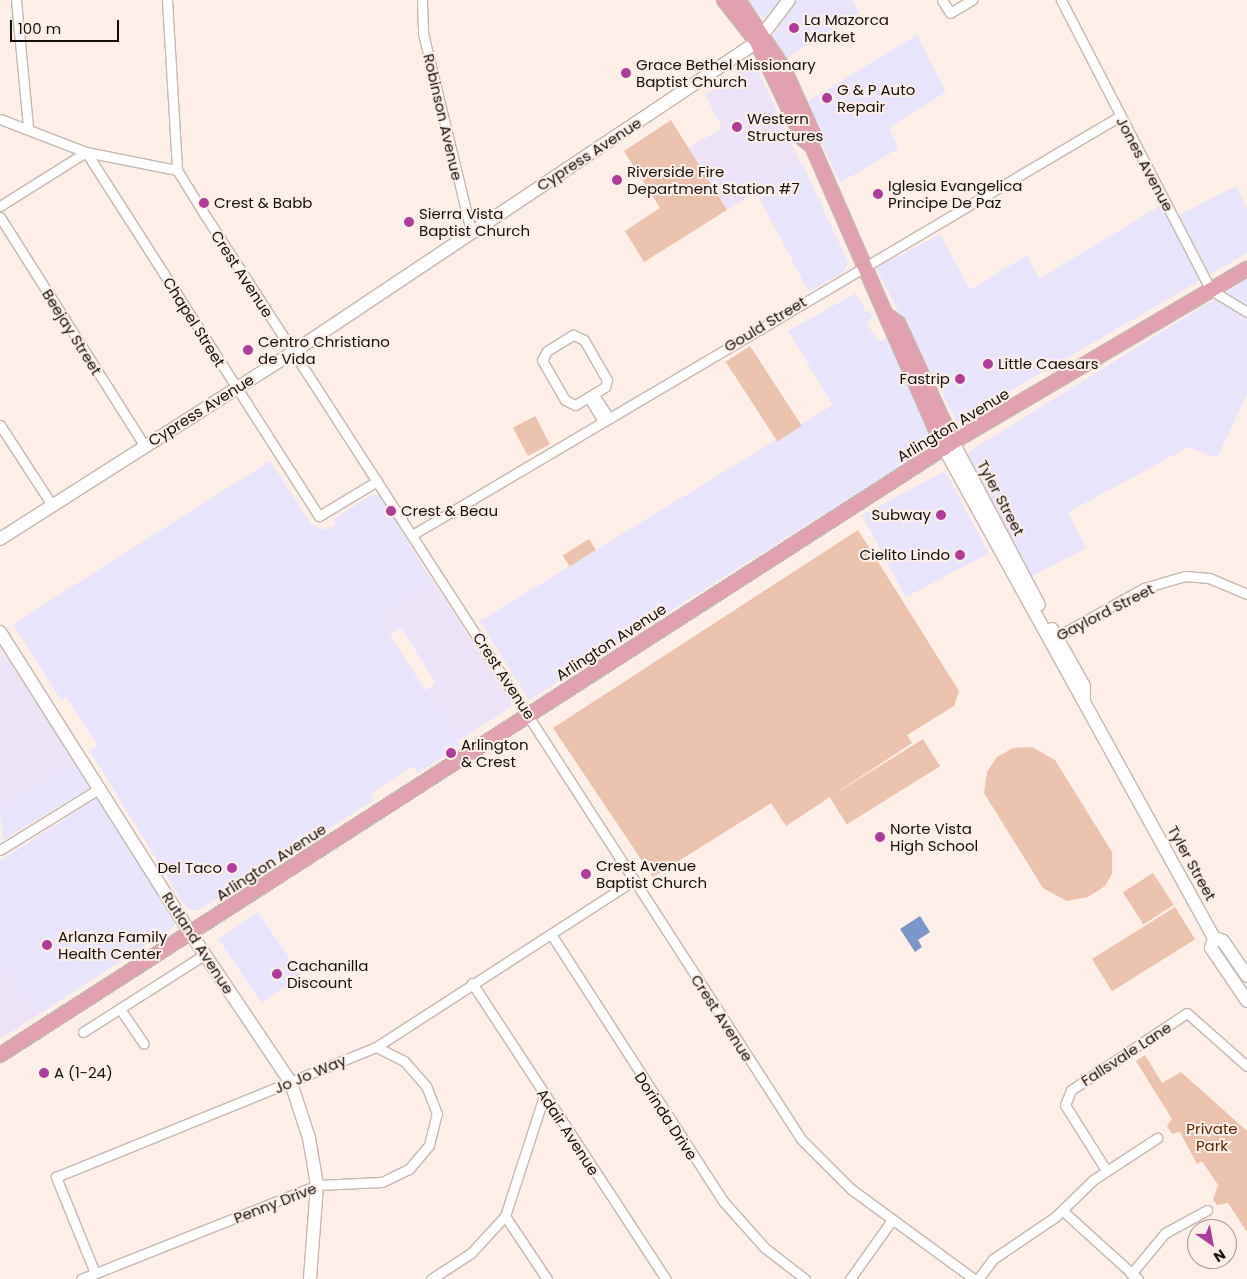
<!DOCTYPE html>
<html>
<head>
<meta charset="utf-8">
<style>
  body { margin:0 }
  #map { position:relative; width:1247px; height:1279px; overflow:hidden; background:#feefe8; font-family:Poppins,sans-serif }
  div>[style] { position:absolute }
  .commercial>* { inset:0; background:#e9e5fc; transform-origin:0 0 }
  .industrial>* { inset:0; background:#ede4f9 }
  .green>* { inset:0; background:#ebc2ad; transform-origin:0 0 }
  .water>* { inset:0; background:#7b96c8 }
  .roads { filter:drop-shadow(1px 0 #c5b7b0) drop-shadow(-1px 0 #c5b7b0) drop-shadow(0 1px #c5b7b0) drop-shadow(0 -1px #c5b7b0) }
  .street>* { height:9px; margin:-4.5px; padding:0 4.5px; transform-origin:4.5px; border-radius:4.5px; background:#fff }
  .secondary>* { height:12px; margin:-6px; padding:0 6px; transform-origin:6px; border-radius:6px; background:#fff }
  .primary>* { height:14px; margin:-7px; padding:0 7px; transform-origin:7px; border-radius:7px; background:#e1a1b0 }
  .dots>* { width:14px; height:14px; translate:-50% -50%; box-sizing:border-box; border:2px solid #feefe8; border-radius:50% }
  span { translate:-50% -50%; white-space:nowrap; text-align:center; line-height:1.15; -webkit-text-stroke:4px #feefe8; paint-order:stroke }
  .poi-label { font-size:15px; color:#130f0c }
  .left { translate:0 -50%; text-align:left }
  .right { translate:-100% -50%; text-align:right }
  .street-label { font-size:15px; color:#130f0c }
  .park-label { font-size:15px; color:#572300 }
  .north { position:absolute; left:1187px; top:1219px; width:50px; height:50px; box-sizing:border-box; background:#feefe8; border:1px solid #a09590; border-radius:50%; rotate:147deg; font-size:14px; font-weight:700; line-height:20px; text-align:center; color:#130f0c }
  .north::after { content:''; display:block; margin:auto; width:18px; height:22px; background:#ad3d99; clip-path:polygon(50% 0,100% 100%,50% 72%,0 100%) }
  .scale { position:absolute; left:10px; top:20px; width:109px; height:22px; box-sizing:border-box; border:2px solid #130f0c; border-top:0; padding-left:6px; font-size:15px; line-height:18px; white-space:nowrap; color:#130f0c; -webkit-text-stroke:4px #feefe8; paint-order:stroke }
</style>
</head>
<body>
<div id="map">
  <div class="commercial">
    <i style="clip-path:polygon(745px 0,783px 0,768px 17px,762px 18px)"></i>
    <i style="clip-path:polygon(796px 0,853px 0,859px 13px,782px 61px,771px 39px)"></i>
    <i style="clip-path:polygon(917px 35px,946px 92px,889px 128px,899px 148px,840px 183px,803px 104px)"></i>
    <i style="clip-path:polygon(802px 163px,848px 262px,844px 272px,809px 292px,756px 192px)"></i>
    <i style="clip-path:polygon(1236px 186px,1247px 209px,1247px 253px,957px 422px,876px 268px,940px 234px,970px 290px,1027px 255px,1039px 279px,1158px 207px,1170px 202px,1177px 216px)"></i>
    <i style="clip-path:polygon(1247px 279px,1247px 394px,1217px 458px,1189px 447px,1068px 512px,1086px 548px,1030px 577px,967px 459px,970px 451px)"></i>
    <i style="clip-path:polygon(856px 293px,865px 309px,862px 313px,869px 310px,873px 317px,866px 322px,872px 332px,880px 342px,888px 337px,934px 445px,529px 700px,480px 621px,833px 405px,788px 331px)"></i>
    <i style="clip-path:polygon(270px 461px,311px 524px,327px 530px,336px 524px,333px 519px,373px 494px,381px 497px,431px 580px,377px 615px,461px 746px,418px 773px,413px 766px,371px 793px,374px 800px,197px 911px,187px 909px,90px 751px,98px 746px,66px 697px,61px 700px,13px 624px)"></i>
    <i style="left:945px;top:471px;width:93px;height:94px;rotate:62deg"></i>
    <i style="clip-path:polygon(76px 762px,91px 787px,3px 840px,0 810px)"></i>
    <i style="clip-path:polygon(98px 797px,176px 920px,174px 927px,39px 1014px,0 955px,0 861px)"></i>
    <i style="left:258px;top:912px;width:77px;height:48px;rotate:56deg"></i>
  </div>
  <div class="industrial">
    <i style="clip-path:polygon(756px 66px,801px 164px,727px 210px,688px 148px,722px 128px,705px 95px,747px 67px)"></i>
    <i style="clip-path:polygon(432px 579px,511px 701px,511px 707px,458px 741px,425px 691px,436px 683px,401px 628px,390px 635px,377px 615px)"></i>
    <i style="clip-path:polygon(0 647px,76px 762px,0 810px)"></i>
    <i style="clip-path:polygon(0 955px,39px 1014px,0 1039px)"></i>
  </div>
  <div class="green">
    <i style="clip-path:polygon(671px 120px,727px 210px,644px 262px,625px 231px,660px 208px,624px 151px)"></i>
    <i style="left:750px;top:346px;width:95px;height:29px;rotate:57deg"></i>
    <i style="left:535px;top:416px;width:32px;height:25px;rotate:62deg"></i>
    <i style="clip-path:polygon(858px 530px,959px 691px,954px 706px,907px 735px,912px 743px,786px 826px,771px 803px,653px 877px,553px 728px)"></i>
    <i style="left:589px;top:539px;width:13px;height:31px;rotate:58deg"></i>
    <i style="left:923px;top:739px;width:32px;height:110px;rotate:58deg"></i>
    <i style="clip-path:polygon(1032px 747px,1055px 760px,1112px 852px,1112px 874px,1105px 886px,1088px 897px,1067px 901px,1043px 888px,984px 793px,987px 772px,997px 757px,1013px 748px)"></i>
    <i style="left:1153px;top:873px;width:38px;height:36px;rotate:57deg"></i>
    <i style="left:1175px;top:907px;width:38px;height:98px;rotate:58deg"></i>
    <i style="clip-path:polygon(1145px 1055px,1162px 1083px,1181px 1072px,1247px 1131px,1247px 1232px,1228px 1203px,1217px 1205px,1213px 1200px,1218px 1185px,1202px 1161px,1197px 1164px,1180px 1132px,1172px 1134px,1167px 1126px,1172px 1119px,1136px 1061px)"></i>
  </div>
  <div class="water">
    <i style="clip-path:polygon(920px 916px,930px 932px,918px 940px,922px 947px,915px 952px,900px 929px)"></i>
  </div>
  <div class="roads">
    <div class="street">
      <i style="left:16px;top:0;width:128px;rotate:84.6deg"></i>
      <i style="left:167px;top:0;width:170px;rotate:86.6deg"></i>
      <i style="left:177px;top:170px;width:49px;rotate:58.2deg"></i>
      <i style="left:203px;top:212px;width:1103px;rotate:57.17deg"></i>
      <i style="left:801px;top:1139px;width:71px;rotate:45deg"></i>
      <i style="left:851px;top:1189px;width:152px;rotate:36.2deg"></i>
      <i style="left:422px;top:0;width:33px;rotate:88deg"></i>
      <i style="left:423px;top:33px;width:205px;rotate:76.4deg"></i>
      <i style="left:942px;top:0;width:15px;rotate:58deg"></i>
      <i style="left:950px;top:13px;width:26px;rotate:-31deg"></i>
      <i style="left:1061px;top:0;width:326px;rotate:62.7deg"></i>
      <i style="left:1211px;top:290px;width:42px;rotate:31.4deg"></i>
      <i style="left:0;top:119px;width:92px;rotate:21deg"></i>
      <i style="left:86px;top:152px;width:93px;rotate:11.2deg"></i>
      <i style="left:86px;top:152px;width:432px;rotate:57.4deg"></i>
      <i style="left:319px;top:516px;width:68px;rotate:-31.1deg"></i>
      <i style="left:0;top:206px;width:102px;rotate:-32.1deg"></i>
      <i style="left:0;top:217px;width:271px;rotate:57.7deg"></i>
      <i style="left:573px;top:335px;width:12px;rotate:24deg"></i>
      <i style="left:584px;top:340px;width:46px;rotate:60.1deg"></i>
      <i style="left:607px;top:380px;width:7px;rotate:106deg"></i>
      <i style="left:605px;top:387px;width:35px;rotate:149deg"></i>
      <i style="left:575px;top:405px;width:11px;rotate:-153deg"></i>
      <i style="left:565px;top:400px;width:46px;rotate:-119.9deg"></i>
      <i style="left:542px;top:360px;width:10px;rotate:-61deg"></i>
      <i style="left:547px;top:351px;width:31px;rotate:-32deg"></i>
      <i style="left:594px;top:395px;width:27px;rotate:57deg"></i>
      <i style="left:589px;top:398px;width:27px;rotate:59deg"></i>
      <i style="left:0;top:425px;width:95px;rotate:57deg"></i>
      <i style="left:412px;top:535px;width:823px;rotate:-30.62deg"></i>
      <i style="left:1051px;top:640px;width:107px;rotate:-29.2deg"></i>
      <i style="left:1144px;top:588px;width:43px;rotate:-16.3deg"></i>
      <i style="left:1185px;top:576px;width:24px;rotate:5deg"></i>
      <i style="left:1209px;top:578px;width:41px;rotate:22.8deg"></i>
      <i style="left:0;top:850px;width:118px;rotate:-31.8deg"></i>
      <i style="left:551px;top:934px;width:318px;rotate:57.2deg"></i>
      <i style="left:723px;top:1201px;width:63px;rotate:48.2deg"></i>
      <i style="left:765px;top:1248px;width:51px;rotate:37.8deg"></i>
      <i style="left:472px;top:983px;width:354px;rotate:56.8deg"></i>
      <i style="left:120px;top:1009px;width:42px;rotate:55.6deg"></i>
      <i style="left:83px;top:1032px;width:143px;rotate:-32.5deg"></i>
      <i style="left:1106px;top:1170px;width:77px;rotate:-122.2deg"></i>
      <i style="left:1065px;top:1105px;width:16px;rotate:-68deg"></i>
      <i style="left:1071px;top:1090px;width:139px;rotate:-33.6deg"></i>
      <i style="left:1187px;top:1013px;width:80px;rotate:41.5deg"></i>
      <i style="left:1063px;top:1211px;width:101px;rotate:42.2deg"></i>
      <i style="left:505px;top:1216px;width:76px;rotate:56.3deg"></i>
      <i style="left:95px;top:1273px;width:104px;rotate:-112.1deg"></i>
      <i style="left:56px;top:1177px;width:345px;rotate:-22.1deg"></i>
      <i style="left:376px;top:1047px;width:307px;rotate:-32.9deg"></i>
      <i style="left:1131px;top:1274px;width:53px;rotate:-50.3deg"></i>
      <i style="left:1165px;top:1233px;width:48px;rotate:-28.7deg"></i>
      <i style="left:81px;top:1279px;width:254px;rotate:-21.7deg"></i>
      <i style="left:317px;top:1185px;width:65px;rotate:-2.6deg"></i>
      <i style="left:382px;top:1182px;width:30px;rotate:-26deg"></i>
      <i style="left:409px;top:1169px;width:31px;rotate:-50deg"></i>
      <i style="left:429px;top:1145px;width:32px;rotate:-76deg"></i>
      <i style="left:437px;top:1114px;width:30px;rotate:-111deg"></i>
      <i style="left:426px;top:1086px;width:33px;rotate:-131deg"></i>
      <i style="left:404px;top:1061px;width:31px;rotate:-153deg"></i>
      <i style="left:431px;top:1279px;width:48px;rotate:-33deg"></i>
      <i style="left:471px;top:1253px;width:50px;rotate:-47.4deg"></i>
      <i style="left:505px;top:1216px;width:126px;rotate:-72deg"></i>
      <i style="left:850px;top:1279px;width:72px;rotate:-54.6deg"></i>
      <i style="left:978px;top:1279px;width:25px;rotate:-53deg"></i>
      <i style="left:993px;top:1259px;width:75px;rotate:-34.1deg"></i>
      <i style="left:1055px;top:1217px;width:53px;rotate:-44.2deg"></i>
      <i style="left:1093px;top:1180px;width:77px;rotate:-33.3deg"></i>
    </div>
    <div class="secondary">
      <i style="left:953px;top:442px;width:184px;rotate:62.2deg"></i>
      <i style="left:944px;top:448px;width:559px;rotate:61.14deg"></i>
      <i style="left:1214px;top:938px;width:10px;rotate:107deg"></i>
      <i style="left:1211px;top:948px;width:64px;rotate:55.8deg"></i>
      <i style="left:0;top:539px;width:348px;rotate:-32.5deg"></i>
      <i style="left:293px;top:352px;width:558px;rotate:-33.75deg"></i>
      <i style="left:757px;top:42px;width:53px;rotate:-52.7deg"></i>
      <i style="left:1052px;top:629px;width:65px;rotate:60.7deg"></i>
      <i style="left:1084px;top:686px;width:12px;rotate:90deg"></i>
      <i style="left:0;top:632px;width:357px;rotate:57.7deg"></i>
      <i style="left:191px;top:934px;width:179px;rotate:56.1deg"></i>
      <i style="left:291px;top:1083px;width:58px;rotate:71.9deg"></i>
      <i style="left:309px;top:1138px;width:48px;rotate:80.3deg"></i>
      <i style="left:317px;top:1185px;width:94px;rotate:94.3deg"></i>
      <i style="left:1214px;top:938px;width:9px;rotate:18deg"></i>
      <i style="left:1223px;top:941px;width:42px;rotate:55.6deg"></i>
    </div>
    <div class="primary">
      <i style="left:724px;top:0;width:53px;rotate:51.8deg"></i>
      <i style="left:757px;top:42px;width:107px;rotate:64.6deg"></i>
      <i style="left:803px;top:139px;width:11px;rotate:38deg"></i>
      <i style="left:812px;top:146px;width:330px;rotate:66.4deg"></i>
      <i style="left:738px;top:0;width:83px;rotate:56.3deg"></i>
      <i style="left:784px;top:69px;width:71px;rotate:66deg"></i>
      <i style="left:813px;top:134px;width:12px;rotate:95deg"></i>
      <i style="left:888px;top:316px;width:12px;rotate:35deg"></i>
      <i style="left:898px;top:323px;width:131px;rotate:65.2deg"></i>
      <i style="left:0;top:1055px;width:1133px;rotate:-32.75deg"></i>
      <i style="left:953px;top:442px;width:341px;rotate:-30.5deg"></i>
    </div>
  </div>
  <div class="dots">
    <i style="left:794px;top:28px;background:#ad3d99"></i>
    <i style="left:626px;top:73px;background:#ad3d99"></i>
    <i style="left:827px;top:98px;background:#ad3d99"></i>
    <i style="left:737px;top:127px;background:#ad3d99"></i>
    <i style="left:617px;top:180px;background:#ad3d99"></i>
    <i style="left:878px;top:194px;background:#ad3d99"></i>
    <i style="left:204px;top:203px;background:#ad3d99"></i>
    <i style="left:409px;top:222px;background:#ad3d99"></i>
    <i style="left:248px;top:350px;background:#ad3d99"></i>
    <i style="left:988px;top:364px;background:#ad3d99"></i>
    <i style="left:960px;top:379px;background:#ad3d99"></i>
    <i style="left:391px;top:511px;background:#ad3d99"></i>
    <i style="left:941px;top:515px;background:#ad3d99"></i>
    <i style="left:960px;top:555px;background:#ad3d99"></i>
    <i style="left:451px;top:753px;background:#ad3d99"></i>
    <i style="left:880px;top:837px;background:#ad3d99"></i>
    <i style="left:232px;top:868px;background:#ad3d99"></i>
    <i style="left:586px;top:874px;background:#ad3d99"></i>
    <i style="left:47px;top:945px;background:#ad3d99"></i>
    <i style="left:277px;top:974px;background:#ad3d99"></i>
    <i style="left:44px;top:1073px;background:#ad3d99"></i>
  </div>
  <div class="poi-label">
    <span class="left" style="left:804px;top:28px">La Mazorca<br>Market</span>
    <span class="left" style="left:636px;top:73px">Grace Bethel Missionary<br>Baptist Church</span>
    <span class="left" style="left:837px;top:98px">G &amp; P Auto<br>Repair</span>
    <span class="left" style="left:747px;top:127px">Western<br>Structures</span>
    <span class="left" style="left:627px;top:180px">Riverside Fire<br>Department Station #7</span>
    <span class="left" style="left:888px;top:194px">Iglesia Evangelica<br>Principe De Paz</span>
    <span class="left" style="left:214px;top:203px">Crest &amp; Babb</span>
    <span class="left" style="left:419px;top:222px">Sierra Vista<br>Baptist Church</span>
    <span class="left" style="left:258px;top:350px">Centro Christiano<br>de Vida</span>
    <span class="left" style="left:998px;top:364px">Little Caesars</span>
    <span class="right" style="left:950px;top:379px">Fastrip</span>
    <span class="left" style="left:401px;top:511px">Crest &amp; Beau</span>
    <span class="right" style="left:931px;top:515px">Subway</span>
    <span class="right" style="left:950px;top:555px">Cielito Lindo</span>
    <span class="left" style="left:461px;top:753px">Arlington<br>&amp; Crest</span>
    <span class="left" style="left:890px;top:837px">Norte Vista<br>High School</span>
    <span class="left" style="left:596px;top:874px">Crest Avenue<br>Baptist Church</span>
    <span class="right" style="left:222px;top:868px">Del Taco</span>
    <span class="left" style="left:58px;top:945px">Arlanza Family<br>Health Center</span>
    <span class="left" style="left:287px;top:974px">Cachanilla<br>Discount</span>
    <span class="left" style="left:54px;top:1073px">A (1-24)</span>
  </div>
  <div class="street-label">
    <span style="left:443px;top:117px;rotate:77deg">Robinson Avenue</span>
    <span style="left:589px;top:154px;rotate:-33deg">Cypress Avenue</span>
    <span style="left:1145px;top:164px;rotate:62deg">Jones Avenue</span>
    <span style="left:242px;top:274px;rotate:57deg">Crest Avenue</span>
    <span style="left:194px;top:322px;rotate:58deg">Chapel Street</span>
    <span style="left:765px;top:324px;rotate:-31deg">Gould Street</span>
    <span style="left:72px;top:332px;rotate:58deg">Beejay Street</span>
    <span style="left:201px;top:410px;rotate:-32deg">Cypress Avenue</span>
    <span style="left:953px;top:425px;rotate:-31deg">Arlington Avenue</span>
    <span style="left:1001px;top:498px;rotate:62deg">Tyler Street</span>
    <span style="left:1105px;top:612px;rotate:-27deg">Gaylord Street</span>
    <span style="left:611px;top:642px;rotate:-33deg">Arlington Avenue</span>
    <span style="left:504px;top:676px;rotate:57deg">Crest Avenue</span>
    <span style="left:271px;top:862px;rotate:-33deg">Arlington Avenue</span>
    <span style="left:1192px;top:863px;rotate:61deg">Tyler Street</span>
    <span style="left:198px;top:943px;rotate:57deg">Rutland Avenue</span>
    <span style="left:722px;top:1018px;rotate:57deg">Crest Avenue</span>
    <span style="left:1126px;top:1054px;rotate:-33deg">Fallsvale Lane</span>
    <span style="left:310px;top:1074px;rotate:-23deg">Jo Jo Way</span>
    <span style="left:666px;top:1116px;rotate:57deg">Dorinda Drive</span>
    <span style="left:568px;top:1132px;rotate:57deg">Adair Avenue</span>
    <span style="left:275px;top:1203px;rotate:-21deg">Penny Drive</span>
  </div>
  <div class="park-label">
    <span style="left:1212px;top:1137px">Private<br>Park</span>
  </div>
  <div class="north">N</div>
  <div class="scale">100 m</div>
</div>
</body>
</html>
